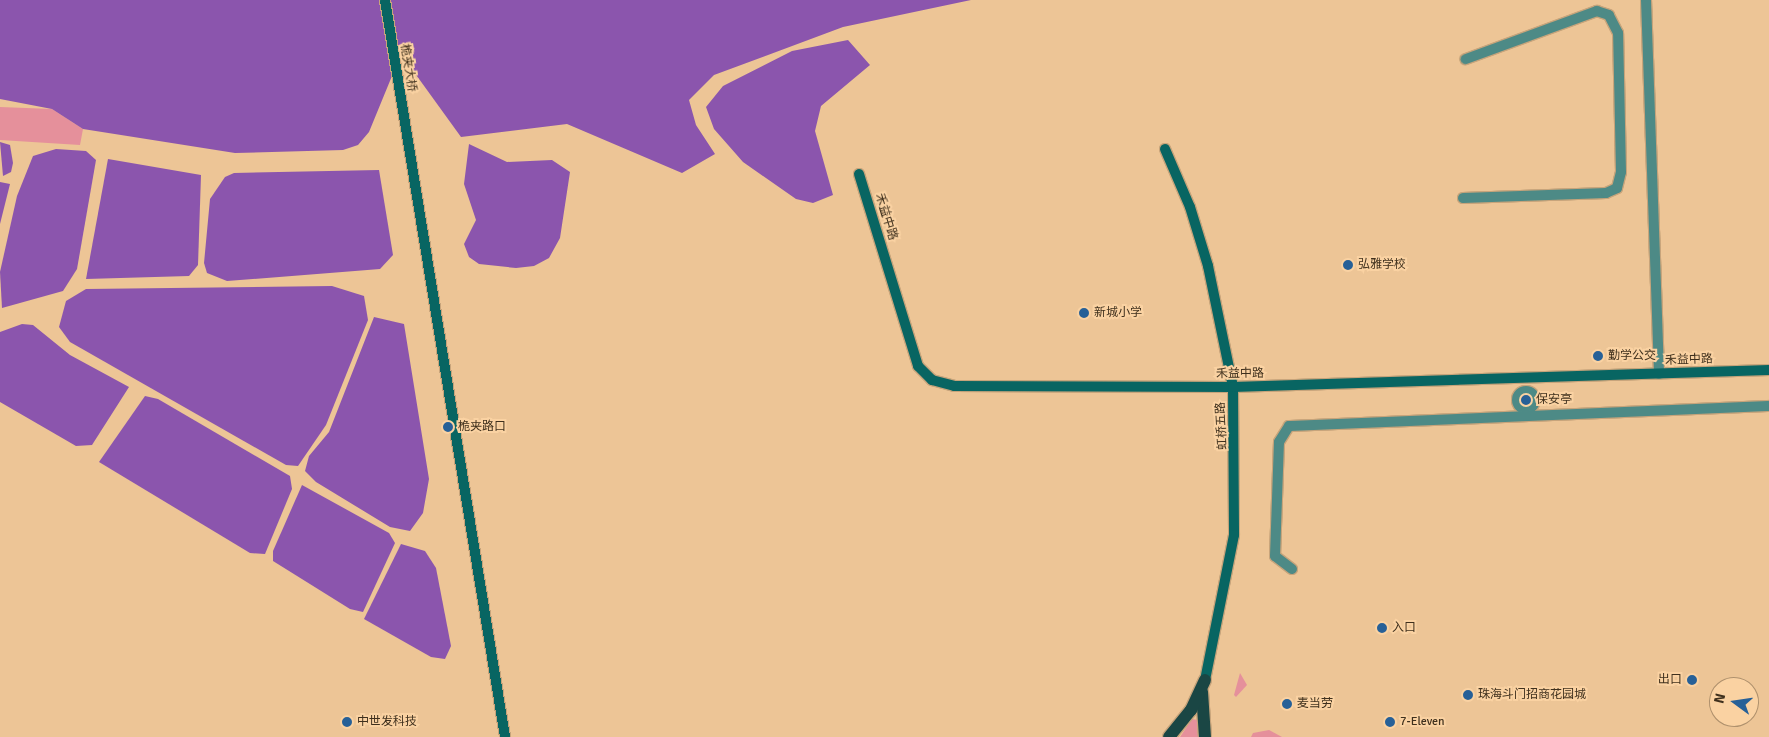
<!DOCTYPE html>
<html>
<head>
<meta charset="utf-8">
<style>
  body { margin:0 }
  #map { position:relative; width:1769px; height:737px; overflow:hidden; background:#edc596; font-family:Signika,"Noto Sans SC",sans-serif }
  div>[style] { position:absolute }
  .green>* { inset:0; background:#e5909b }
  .water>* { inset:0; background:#8b55ad }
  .roads { filter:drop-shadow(1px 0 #c7a47b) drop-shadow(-1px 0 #c7a47b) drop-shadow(0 1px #c7a47b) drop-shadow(0 -1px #c7a47b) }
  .street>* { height:10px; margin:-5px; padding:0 5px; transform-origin:5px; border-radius:5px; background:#4d8a86 }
  .street>.ring { margin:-5px; padding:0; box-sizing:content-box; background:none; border:10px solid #4d8a86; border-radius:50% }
  .secondary>* { height:10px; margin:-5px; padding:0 5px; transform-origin:5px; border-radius:5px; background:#086562 }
  .primary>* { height:12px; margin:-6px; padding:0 6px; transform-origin:6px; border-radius:6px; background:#1a4644 }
  .dots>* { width:14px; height:14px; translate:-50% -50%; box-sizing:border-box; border:2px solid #fad2a2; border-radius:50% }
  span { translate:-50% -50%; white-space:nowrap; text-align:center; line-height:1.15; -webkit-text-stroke:4px #fad2a2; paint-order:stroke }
  .street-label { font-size:12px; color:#3f301d }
  .poi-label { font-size:12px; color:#3f301d }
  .left { translate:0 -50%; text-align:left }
  .right { translate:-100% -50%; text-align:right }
  .north { position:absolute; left:1709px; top:677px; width:50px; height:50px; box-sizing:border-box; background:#fad2a2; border:1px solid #af916d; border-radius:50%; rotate:284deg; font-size:14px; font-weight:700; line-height:20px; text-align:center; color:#3f301d }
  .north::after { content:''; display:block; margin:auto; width:18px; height:22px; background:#276097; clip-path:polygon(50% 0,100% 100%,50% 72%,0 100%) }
</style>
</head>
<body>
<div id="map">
  <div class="green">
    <i style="clip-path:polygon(0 107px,52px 109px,83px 129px,80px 145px,0 140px)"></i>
    <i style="clip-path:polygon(1240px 673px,1247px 685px,1236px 697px,1234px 695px)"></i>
    <i style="clip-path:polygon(1192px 719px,1198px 720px,1200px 737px,1180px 737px)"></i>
    <i style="clip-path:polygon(1269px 730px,1282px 737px,1251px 737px,1253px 733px)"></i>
  </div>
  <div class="water">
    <i style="clip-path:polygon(0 0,971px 0,843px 27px,714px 75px,689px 100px,696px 125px,715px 154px,682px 173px,567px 124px,461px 137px,401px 54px,369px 132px,358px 145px,343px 150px,235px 153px,83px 129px,52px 109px,0 99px)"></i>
    <i style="clip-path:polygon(848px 40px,870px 65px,821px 106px,815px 131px,833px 195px,813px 203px,796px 199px,743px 162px,714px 129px,706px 107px,723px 86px,792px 51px)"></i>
    <i style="clip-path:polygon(0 142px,10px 145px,13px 163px,11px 172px,3px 176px)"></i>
    <i style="clip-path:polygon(469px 144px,507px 162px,552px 160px,570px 172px,560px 238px,549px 258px,534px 266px,516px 268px,479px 264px,469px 257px,464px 244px,476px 220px,464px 184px)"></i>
    <i style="clip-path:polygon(56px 149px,86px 151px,96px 160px,77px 269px,63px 291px,2px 308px,0 272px,17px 196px,33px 156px)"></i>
    <i style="clip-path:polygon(108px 159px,201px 175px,198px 265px,189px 276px,86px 279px)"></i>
    <i style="clip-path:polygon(379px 170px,393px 255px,380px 269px,227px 281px,207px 273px,204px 263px,210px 199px,225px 177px,234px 173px)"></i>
    <i style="clip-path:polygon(0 182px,10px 184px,0 224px)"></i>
    <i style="clip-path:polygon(332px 286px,364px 296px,368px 320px,326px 425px,298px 466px,286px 465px,70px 342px,59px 327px,66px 301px,86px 289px)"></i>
    <i style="clip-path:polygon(374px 317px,404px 324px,429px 479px,423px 513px,410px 531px,390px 527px,316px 482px,305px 471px,309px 456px,329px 432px)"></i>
    <i style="clip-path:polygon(22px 324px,33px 325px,70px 355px,129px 387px,92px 445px,76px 446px,0 402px,0 332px)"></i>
    <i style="clip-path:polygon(145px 396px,158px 399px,290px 476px,292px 489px,265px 554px,250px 553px,99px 462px)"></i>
    <i style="clip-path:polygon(302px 485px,389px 533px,395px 543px,363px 612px,350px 609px,273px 561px,273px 551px)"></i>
    <i style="clip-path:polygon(401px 544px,425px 551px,436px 568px,451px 646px,445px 659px,431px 657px,364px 619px)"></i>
  </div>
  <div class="roads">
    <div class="street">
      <i style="left:1646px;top:0;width:374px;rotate:88deg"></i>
      <i style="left:1463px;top:198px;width:143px;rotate:-2deg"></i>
      <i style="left:1606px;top:193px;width:12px;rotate:-24deg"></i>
      <i style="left:1617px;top:188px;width:16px;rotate:-76deg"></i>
      <i style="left:1621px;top:172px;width:139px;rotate:-91.2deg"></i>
      <i style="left:1618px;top:33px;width:20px;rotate:-117deg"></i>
      <i style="left:1609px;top:15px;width:13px;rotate:-162deg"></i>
      <i style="left:1597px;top:11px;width:140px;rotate:159.9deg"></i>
      <i class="ring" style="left:1517px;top:391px;width:8px;height:8px"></i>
      <i style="left:1292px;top:569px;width:21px;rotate:-143deg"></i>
      <i style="left:1275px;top:556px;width:114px;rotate:-88deg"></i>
      <i style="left:1279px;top:442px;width:19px;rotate:-58deg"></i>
      <i style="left:1289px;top:426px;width:480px;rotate:-2.4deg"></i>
    </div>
    <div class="secondary">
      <i style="left:385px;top:0;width:747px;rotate:80.75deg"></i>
      <i style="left:1165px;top:149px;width:63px;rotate:66.7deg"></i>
      <i style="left:1190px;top:207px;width:62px;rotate:73deg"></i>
      <i style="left:1208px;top:266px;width:124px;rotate:78.3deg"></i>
      <i style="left:1233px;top:387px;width:148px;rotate:89.6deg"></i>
      <i style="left:1234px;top:535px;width:148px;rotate:101.3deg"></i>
      <i style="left:859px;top:174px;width:201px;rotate:72.9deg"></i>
      <i style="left:918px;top:366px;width:20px;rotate:45deg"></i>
      <i style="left:932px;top:380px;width:23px;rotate:15deg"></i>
      <i style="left:954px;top:386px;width:279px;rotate:0.2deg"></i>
      <i style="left:1233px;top:387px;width:536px;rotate:-1.82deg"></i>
    </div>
    <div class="primary">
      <i style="left:1202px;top:692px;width:45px;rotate:86.2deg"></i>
      <i style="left:1169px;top:737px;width:35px;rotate:-51deg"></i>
      <i style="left:1191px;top:710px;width:33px;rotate:-65deg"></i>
    </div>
  </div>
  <div class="dots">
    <i style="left:1348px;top:265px;background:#276097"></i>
    <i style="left:1084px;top:313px;background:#276097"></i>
    <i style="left:1598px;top:356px;background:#276097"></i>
    <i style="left:1526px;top:400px;background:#276097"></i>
    <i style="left:448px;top:427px;background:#276097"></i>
    <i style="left:1382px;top:628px;background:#276097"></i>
    <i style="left:1692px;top:680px;background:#276097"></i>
    <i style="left:1468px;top:695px;background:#276097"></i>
    <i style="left:1287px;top:704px;background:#276097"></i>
    <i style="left:347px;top:722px;background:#276097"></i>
    <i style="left:1390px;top:722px;background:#276097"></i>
  </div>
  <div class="street-label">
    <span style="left:408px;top:68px;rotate:81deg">桅夹大桥</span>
    <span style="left:886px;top:217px;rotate:73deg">禾益中路</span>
    <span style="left:1689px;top:360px;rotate:-2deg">禾益中路</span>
    <span style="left:1240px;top:374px;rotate:-1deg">禾益中路</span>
    <span style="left:1222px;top:426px;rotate:-93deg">虹桥五路</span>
  </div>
  <div class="poi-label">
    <span class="left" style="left:1358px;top:265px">弘雅学校</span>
    <span class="left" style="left:1094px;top:313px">新城小学</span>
    <span class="left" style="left:1608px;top:356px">勤学公交</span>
    <span class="left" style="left:1536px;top:400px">保安亭</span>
    <span class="left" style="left:458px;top:427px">桅夹路口</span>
    <span class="left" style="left:1392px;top:628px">入口</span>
    <span class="right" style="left:1682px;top:680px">出口</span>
    <span class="left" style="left:1478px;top:695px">珠海斗门招商花园城</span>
    <span class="left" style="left:1297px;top:704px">麦当劳</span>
    <span class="left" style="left:357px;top:722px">中世发科技</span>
    <span class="left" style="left:1400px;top:722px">7-Eleven</span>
  </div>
  <div class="north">N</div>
</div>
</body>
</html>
